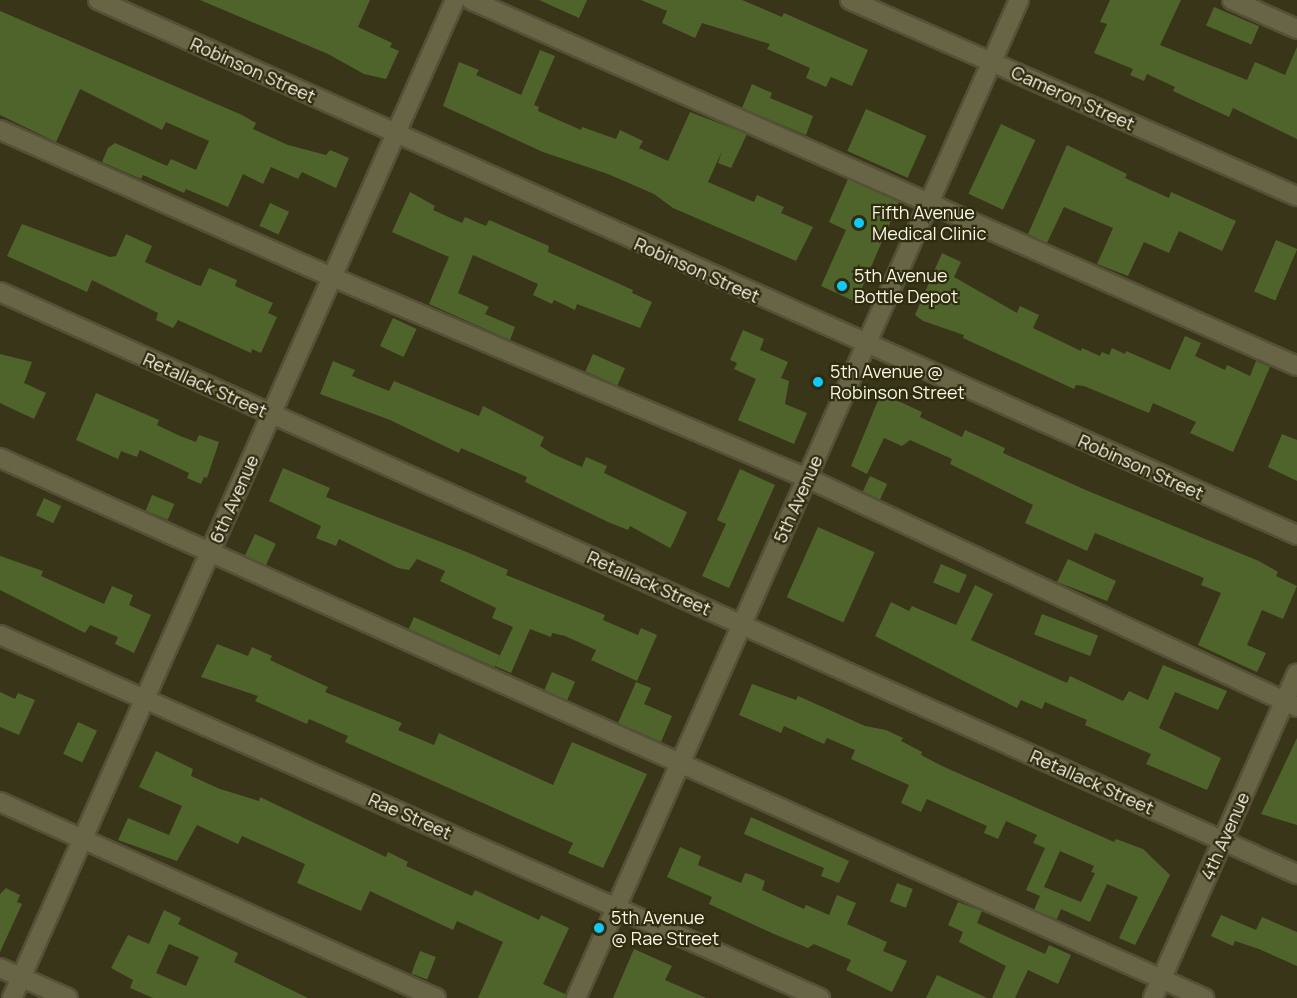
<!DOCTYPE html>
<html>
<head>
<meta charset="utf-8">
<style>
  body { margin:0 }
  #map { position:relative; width:1297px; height:998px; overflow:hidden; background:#393519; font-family:Manrope,sans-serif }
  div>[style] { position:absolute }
  .building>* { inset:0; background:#4f642b; transform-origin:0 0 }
  .roads { filter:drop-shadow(2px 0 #545138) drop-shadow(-2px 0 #545138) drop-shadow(0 2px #545138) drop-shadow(0 -2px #545138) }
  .minor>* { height:18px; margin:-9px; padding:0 9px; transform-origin:9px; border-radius:9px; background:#686547 }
  .dots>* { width:16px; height:16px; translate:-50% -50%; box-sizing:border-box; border:3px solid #2f2b0f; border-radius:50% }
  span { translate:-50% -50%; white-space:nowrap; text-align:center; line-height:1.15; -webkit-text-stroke:4.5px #2f2b0f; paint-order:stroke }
  .street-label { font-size:18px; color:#f8f6e5 }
  .poi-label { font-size:18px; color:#f8f6e5 }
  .left { translate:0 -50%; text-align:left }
</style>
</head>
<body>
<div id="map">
  <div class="building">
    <i style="clip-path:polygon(200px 0,370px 0,358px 27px,392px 43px,390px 47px,399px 51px,386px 79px,364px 74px,328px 54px)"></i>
    <i style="clip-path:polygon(539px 0,587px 0,579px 18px)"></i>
    <i style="clip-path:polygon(641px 0,742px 0,782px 17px,784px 13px,868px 50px,852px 86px,831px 77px,826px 87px,806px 78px,810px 68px,767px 49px,770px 44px,702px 23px,695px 38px,662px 23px,667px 11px)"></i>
    <i style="clip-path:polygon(1110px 0,1181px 0,1160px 45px,1247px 80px,1255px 62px,1285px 75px,1297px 47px,1297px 139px,1233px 108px,1229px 117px,1173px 91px,1175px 87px,1147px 74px,1144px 81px,1130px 75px,1133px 69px,1094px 53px,1107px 24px,1100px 22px)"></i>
    <i style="left:1214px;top:7px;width:49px;height:20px;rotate:23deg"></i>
    <i style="clip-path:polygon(0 11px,242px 115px,256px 123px,253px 129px,288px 145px,326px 155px,330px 150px,349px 158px,336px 188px,302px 172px,298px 179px,271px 167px,263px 184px,243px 174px,228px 207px,186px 189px,184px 193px,143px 175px,141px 179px,102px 162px,108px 148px,115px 143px,167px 166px,171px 159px,196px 170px,209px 141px,166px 122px,162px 130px,80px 89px,56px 142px,0 115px)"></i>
    <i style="clip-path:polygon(540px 50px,555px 56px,534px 105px,539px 107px,538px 111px,581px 130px,582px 127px,616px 139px,620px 130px,643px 141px,639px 148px,668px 161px,690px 112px,747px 134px,731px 168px,718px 163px,722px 151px,708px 182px,754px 202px,757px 195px,784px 207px,781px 213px,813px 227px,796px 261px,673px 208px,654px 194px,608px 174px,543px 152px,443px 106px,459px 62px,479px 70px,476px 75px,521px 95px)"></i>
    <i style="clip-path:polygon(752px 84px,772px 93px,770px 98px,813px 116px,806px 135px,742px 108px)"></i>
    <i style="left:866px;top:109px;width:66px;height:46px;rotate:24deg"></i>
    <i style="left:1001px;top:124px;width:38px;height:77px;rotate:25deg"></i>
    <i style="clip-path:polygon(1067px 145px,1127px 174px,1125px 178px,1169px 198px,1171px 192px,1236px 221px,1222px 251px,1179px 231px,1169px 253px,1144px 242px,1128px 276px,1097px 264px,1113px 228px,1064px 207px,1047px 243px,1028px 234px)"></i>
    <i style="clip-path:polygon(848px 179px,899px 202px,856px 302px,821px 286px,846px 230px,829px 222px)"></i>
    <i style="clip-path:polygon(410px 192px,435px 206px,433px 210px,462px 223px,465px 217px,486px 226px,489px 220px,549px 246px,548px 252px,633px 290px,632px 293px,652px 302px,640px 328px,577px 304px,575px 310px,554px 300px,552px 304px,533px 295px,538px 284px,473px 255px,458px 293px,489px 307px,485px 314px,515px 327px,510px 340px,429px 304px,449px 257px,392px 232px)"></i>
    <i style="left:270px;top:203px;width:21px;height:25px;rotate:25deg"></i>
    <i style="clip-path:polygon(22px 224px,110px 257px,116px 256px,126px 234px,152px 246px,145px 262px,197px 285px,201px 286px,209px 268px,237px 280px,235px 286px,273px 303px,268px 313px,277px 317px,261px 353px,252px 349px,251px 353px,178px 320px,173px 328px,156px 320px,158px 313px,92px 280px,87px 292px,7px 256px)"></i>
    <i style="left:1276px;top:240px;width:23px;height:56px;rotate:23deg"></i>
    <i style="clip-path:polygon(942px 253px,961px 262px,954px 277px,1017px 313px,1020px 306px,1039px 315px,1033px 328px,1081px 351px,1082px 348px,1100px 356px,1102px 352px,1109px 355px,1112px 348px,1125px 354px,1126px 351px,1170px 370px,1185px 336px,1201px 343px,1195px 356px,1225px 370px,1227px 365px,1250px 376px,1256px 361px,1270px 367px,1233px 452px,1190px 433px,1196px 422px,1153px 403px,1149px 413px,1084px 386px,1076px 385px,1074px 389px,963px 338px,964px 335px,923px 321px,915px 315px)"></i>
    <i style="left:393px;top:318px;width:26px;height:31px;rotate:25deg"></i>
    <i style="clip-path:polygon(743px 330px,764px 339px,760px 350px,788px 362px,781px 378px,789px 381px,785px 404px,807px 413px,794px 444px,738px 420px,756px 379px,734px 369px,737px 363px,730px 360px)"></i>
    <i style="clip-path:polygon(0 354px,32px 362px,24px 383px,46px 393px,34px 419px,0 403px)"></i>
    <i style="left:593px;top:354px;width:35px;height:19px;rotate:24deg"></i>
    <i style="clip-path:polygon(333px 361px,355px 370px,352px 376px,389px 391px,394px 381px,479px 416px,483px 406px,544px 437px,540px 446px,551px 453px,582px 467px,586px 457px,607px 466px,604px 473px,687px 512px,673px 543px,670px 548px,630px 526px,628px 530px,608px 522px,525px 482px,527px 477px,461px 448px,459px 453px,390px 420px,320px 394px)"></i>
    <i style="clip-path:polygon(96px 393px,159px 420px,157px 425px,180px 436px,196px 442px,199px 435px,219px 442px,207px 478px,204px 477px,201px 484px,187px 478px,189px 473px,140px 450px,137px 457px,121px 451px,118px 459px,76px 440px)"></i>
    <i style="clip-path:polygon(881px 393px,922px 412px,920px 417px,962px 437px,965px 430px,1005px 448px,1003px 453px,1088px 491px,1259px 561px,1278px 572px,1276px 576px,1297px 586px,1283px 619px,1262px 610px,1247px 645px,1266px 653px,1257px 672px,1198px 645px,1221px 593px,1201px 585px,1204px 578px,1095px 533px,1087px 551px,1025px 523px,1033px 505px,950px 464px,952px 459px,910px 440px,902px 446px,884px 438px,867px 474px,851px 466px)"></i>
    <i style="clip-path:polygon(1282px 434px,1297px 440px,1297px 481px,1268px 467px)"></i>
    <i style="clip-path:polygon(283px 468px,330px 488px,326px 497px,469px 553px,508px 570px,506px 575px,605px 615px,603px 620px,633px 633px,638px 635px,641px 628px,657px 635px,637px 681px,591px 660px,596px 650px,565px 636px,552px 633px,551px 637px,530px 629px,511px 673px,495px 666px,513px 627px,492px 618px,496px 608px,440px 581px,445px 571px,417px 559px,409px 570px,398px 568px,339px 539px,336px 546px,316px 538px,321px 526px,269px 501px)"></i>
    <i style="clip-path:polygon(740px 469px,775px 485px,729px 588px,702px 576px,726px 524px,717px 520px)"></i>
    <i style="left:870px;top:476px;width:19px;height:17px;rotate:25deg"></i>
    <i style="left:152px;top:495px;width:24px;height:17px;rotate:22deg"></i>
    <i style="left:44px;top:498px;width:19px;height:19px;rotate:25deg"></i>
    <i style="left:818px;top:527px;width:62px;height:77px;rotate:24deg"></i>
    <i style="left:255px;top:534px;width:23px;height:24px;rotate:25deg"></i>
    <i style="clip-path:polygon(0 556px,43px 571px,41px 576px,104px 604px,112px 586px,133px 595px,129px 605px,151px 615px,134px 653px,115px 644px,118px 637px,90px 625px,85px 633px,0 590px)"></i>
    <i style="clip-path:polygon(1068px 559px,1116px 581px,1107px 601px,1057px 582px)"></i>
    <i style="left:941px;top:564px;width:28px;height:20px;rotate:23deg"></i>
    <i style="clip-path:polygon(975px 585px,993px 594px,971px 640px,1067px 683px,1070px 676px,1123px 701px,1129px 691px,1148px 700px,1163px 665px,1227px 691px,1218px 710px,1175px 692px,1159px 728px,1221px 758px,1207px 790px,1146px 764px,1151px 754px,1085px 725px,1087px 720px,1045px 702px,1042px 709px,1021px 700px,1017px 708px,875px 636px,891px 602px,909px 611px,912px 606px,956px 625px)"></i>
    <i style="left:1042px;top:614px;width:60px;height:22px;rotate:21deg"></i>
    <i style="left:414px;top:617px;width:94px;height:13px;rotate:24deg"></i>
    <i style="clip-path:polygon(217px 644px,248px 656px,252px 647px,272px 656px,270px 660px,328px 687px,325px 692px,402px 723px,398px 730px,434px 745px,439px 733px,553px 785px,572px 742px,647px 774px,603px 868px,568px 853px,573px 843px,345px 742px,348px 736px,309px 719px,307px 724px,255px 701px,258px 696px,201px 677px)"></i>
    <i style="left:552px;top:672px;width:25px;height:20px;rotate:23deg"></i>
    <i style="clip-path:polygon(636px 682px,651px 688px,644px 704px,672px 716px,661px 742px,618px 723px)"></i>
    <i style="clip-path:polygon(evenodd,752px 684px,796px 700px,798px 696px,865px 726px,886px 730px,903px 738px,901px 741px,922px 752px,921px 755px,942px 766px,1114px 842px,1116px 839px,1143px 849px,1170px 875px,1135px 945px,1119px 938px,1138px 897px,1107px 884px,1090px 922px,1061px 909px,1057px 919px,1034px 910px,1040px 896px,1026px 890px,1045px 848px,1033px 843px,1037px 835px,1006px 821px,998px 839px,984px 833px,987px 826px,927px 799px,921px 812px,901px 803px,909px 785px,851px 759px,855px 750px,827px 738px,824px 744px,784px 726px,781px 733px,739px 715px,752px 684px,1060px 851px,1094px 866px,1091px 872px,1095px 873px,1081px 902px,1044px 887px,1060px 851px)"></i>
    <i style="clip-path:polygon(0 692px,15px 699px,18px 693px,35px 700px,19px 735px,0 727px)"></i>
    <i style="left:78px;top:722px;width:21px;height:35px;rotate:25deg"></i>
    <i style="clip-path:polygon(1297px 738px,1297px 825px,1261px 814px)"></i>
    <i style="clip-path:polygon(156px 751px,193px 769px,191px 776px,220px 789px,259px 801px,260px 797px,386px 857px,388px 852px,408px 862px,406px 866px,472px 896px,475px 890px,539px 920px,541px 915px,569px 928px,543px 984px,565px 994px,565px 998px,478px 998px,503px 942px,457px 921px,453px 930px,370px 891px,361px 911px,297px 883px,305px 864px,242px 836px,238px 844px,197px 825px,177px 861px,118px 840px,128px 818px,169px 835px,182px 806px,139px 787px)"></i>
    <i style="clip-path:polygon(751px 817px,849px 861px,839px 883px,821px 876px,824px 868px,744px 834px)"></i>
    <i style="clip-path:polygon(680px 847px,701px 856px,698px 865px,741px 883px,745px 873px,752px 875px,765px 881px,762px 890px,804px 909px,806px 905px,829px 915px,837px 895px,856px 903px,847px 924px,887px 942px,883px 951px,907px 961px,892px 992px,846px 970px,851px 960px,814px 944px,808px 948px,774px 934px,709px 904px,712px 897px,667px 877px)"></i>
    <i style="left:897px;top:883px;width:17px;height:20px;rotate:21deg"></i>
    <i style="clip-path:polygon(6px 888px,20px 895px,17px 902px,22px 904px,0 952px,0 894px)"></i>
    <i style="clip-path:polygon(958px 902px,982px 911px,977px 923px,1045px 954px,1049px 945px,1071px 955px,1058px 984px,1028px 970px,1015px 998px,992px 998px,1006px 966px,959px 942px,963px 932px,948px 925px)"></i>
    <i style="clip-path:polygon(evenodd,164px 910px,181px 918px,178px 924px,238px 953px,234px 962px,308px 998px,153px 998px,130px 988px,133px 980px,111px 968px,128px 935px,149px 944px,164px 910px,169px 944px,199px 957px,186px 986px,156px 973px,169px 944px)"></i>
    <i style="clip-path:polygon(1221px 915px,1256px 930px,1262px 917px,1297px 932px,1297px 966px,1259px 949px,1235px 941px,1233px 946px,1211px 936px)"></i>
    <i style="clip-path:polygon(634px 949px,672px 966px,665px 980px,706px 998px,613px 998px)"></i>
    <i style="left:420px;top:951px;width:17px;height:24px;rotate:21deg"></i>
    <i style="clip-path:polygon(937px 975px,987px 998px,926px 998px)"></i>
  </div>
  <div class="roads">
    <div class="minor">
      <i style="left:98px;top:0;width:1313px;rotate:24.05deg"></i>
      <i style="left:471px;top:0;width:903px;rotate:23.9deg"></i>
      <i style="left:850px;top:0;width:488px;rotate:23.7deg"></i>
      <i style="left:1232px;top:0;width:71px;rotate:24deg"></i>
      <i style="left:0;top:130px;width:363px;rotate:23.9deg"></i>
      <i style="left:332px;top:277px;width:516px;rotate:22.94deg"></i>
      <i style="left:807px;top:478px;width:541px;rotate:25.05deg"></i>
      <i style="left:0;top:292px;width:1422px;rotate:24.17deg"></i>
      <i style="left:0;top:458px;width:1320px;rotate:24.16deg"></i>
      <i style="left:0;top:635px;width:897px;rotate:23.88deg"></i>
      <i style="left:0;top:802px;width:478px;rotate:24.2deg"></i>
      <i style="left:0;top:968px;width:74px;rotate:23.8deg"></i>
      <i style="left:12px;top:998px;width:1092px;rotate:-66.06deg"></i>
      <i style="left:576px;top:998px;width:1092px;rotate:-66.06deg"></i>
      <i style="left:1153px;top:998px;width:355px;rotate:-66.1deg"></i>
    </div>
  </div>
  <div class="dots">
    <i style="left:859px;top:223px;background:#0ccafa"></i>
    <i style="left:842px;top:286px;background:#0ccafa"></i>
    <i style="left:818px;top:382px;background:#0ccafa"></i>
    <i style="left:599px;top:928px;background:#0ccafa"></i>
  </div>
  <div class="street-label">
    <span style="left:253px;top:70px;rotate:24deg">Robinson Street</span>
    <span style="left:1073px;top:98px;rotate:24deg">Cameron Street</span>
    <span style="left:697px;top:270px;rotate:24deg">Robinson Street</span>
    <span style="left:205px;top:385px;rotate:24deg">Retallack Street</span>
    <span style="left:1141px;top:467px;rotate:24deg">Robinson Street</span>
    <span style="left:234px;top:499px;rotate:-66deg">6th Avenue</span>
    <span style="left:798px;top:499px;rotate:-66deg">5th Avenue</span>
    <span style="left:649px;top:583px;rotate:24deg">Retallack Street</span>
    <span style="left:1092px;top:782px;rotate:24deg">Retallack Street</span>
    <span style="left:410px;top:816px;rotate:24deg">Rae Street</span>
    <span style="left:1225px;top:836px;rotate:-66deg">4th Avenue</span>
  </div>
  <div class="poi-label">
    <span class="left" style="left:872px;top:223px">Fifth Avenue<br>Medical Clinic</span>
    <span class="left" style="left:854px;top:286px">5th Avenue<br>Bottle Depot</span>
    <span class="left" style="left:830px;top:382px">5th Avenue @<br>Robinson Street</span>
    <span class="left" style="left:611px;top:928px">5th Avenue<br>@ Rae Street</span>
  </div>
</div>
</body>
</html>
